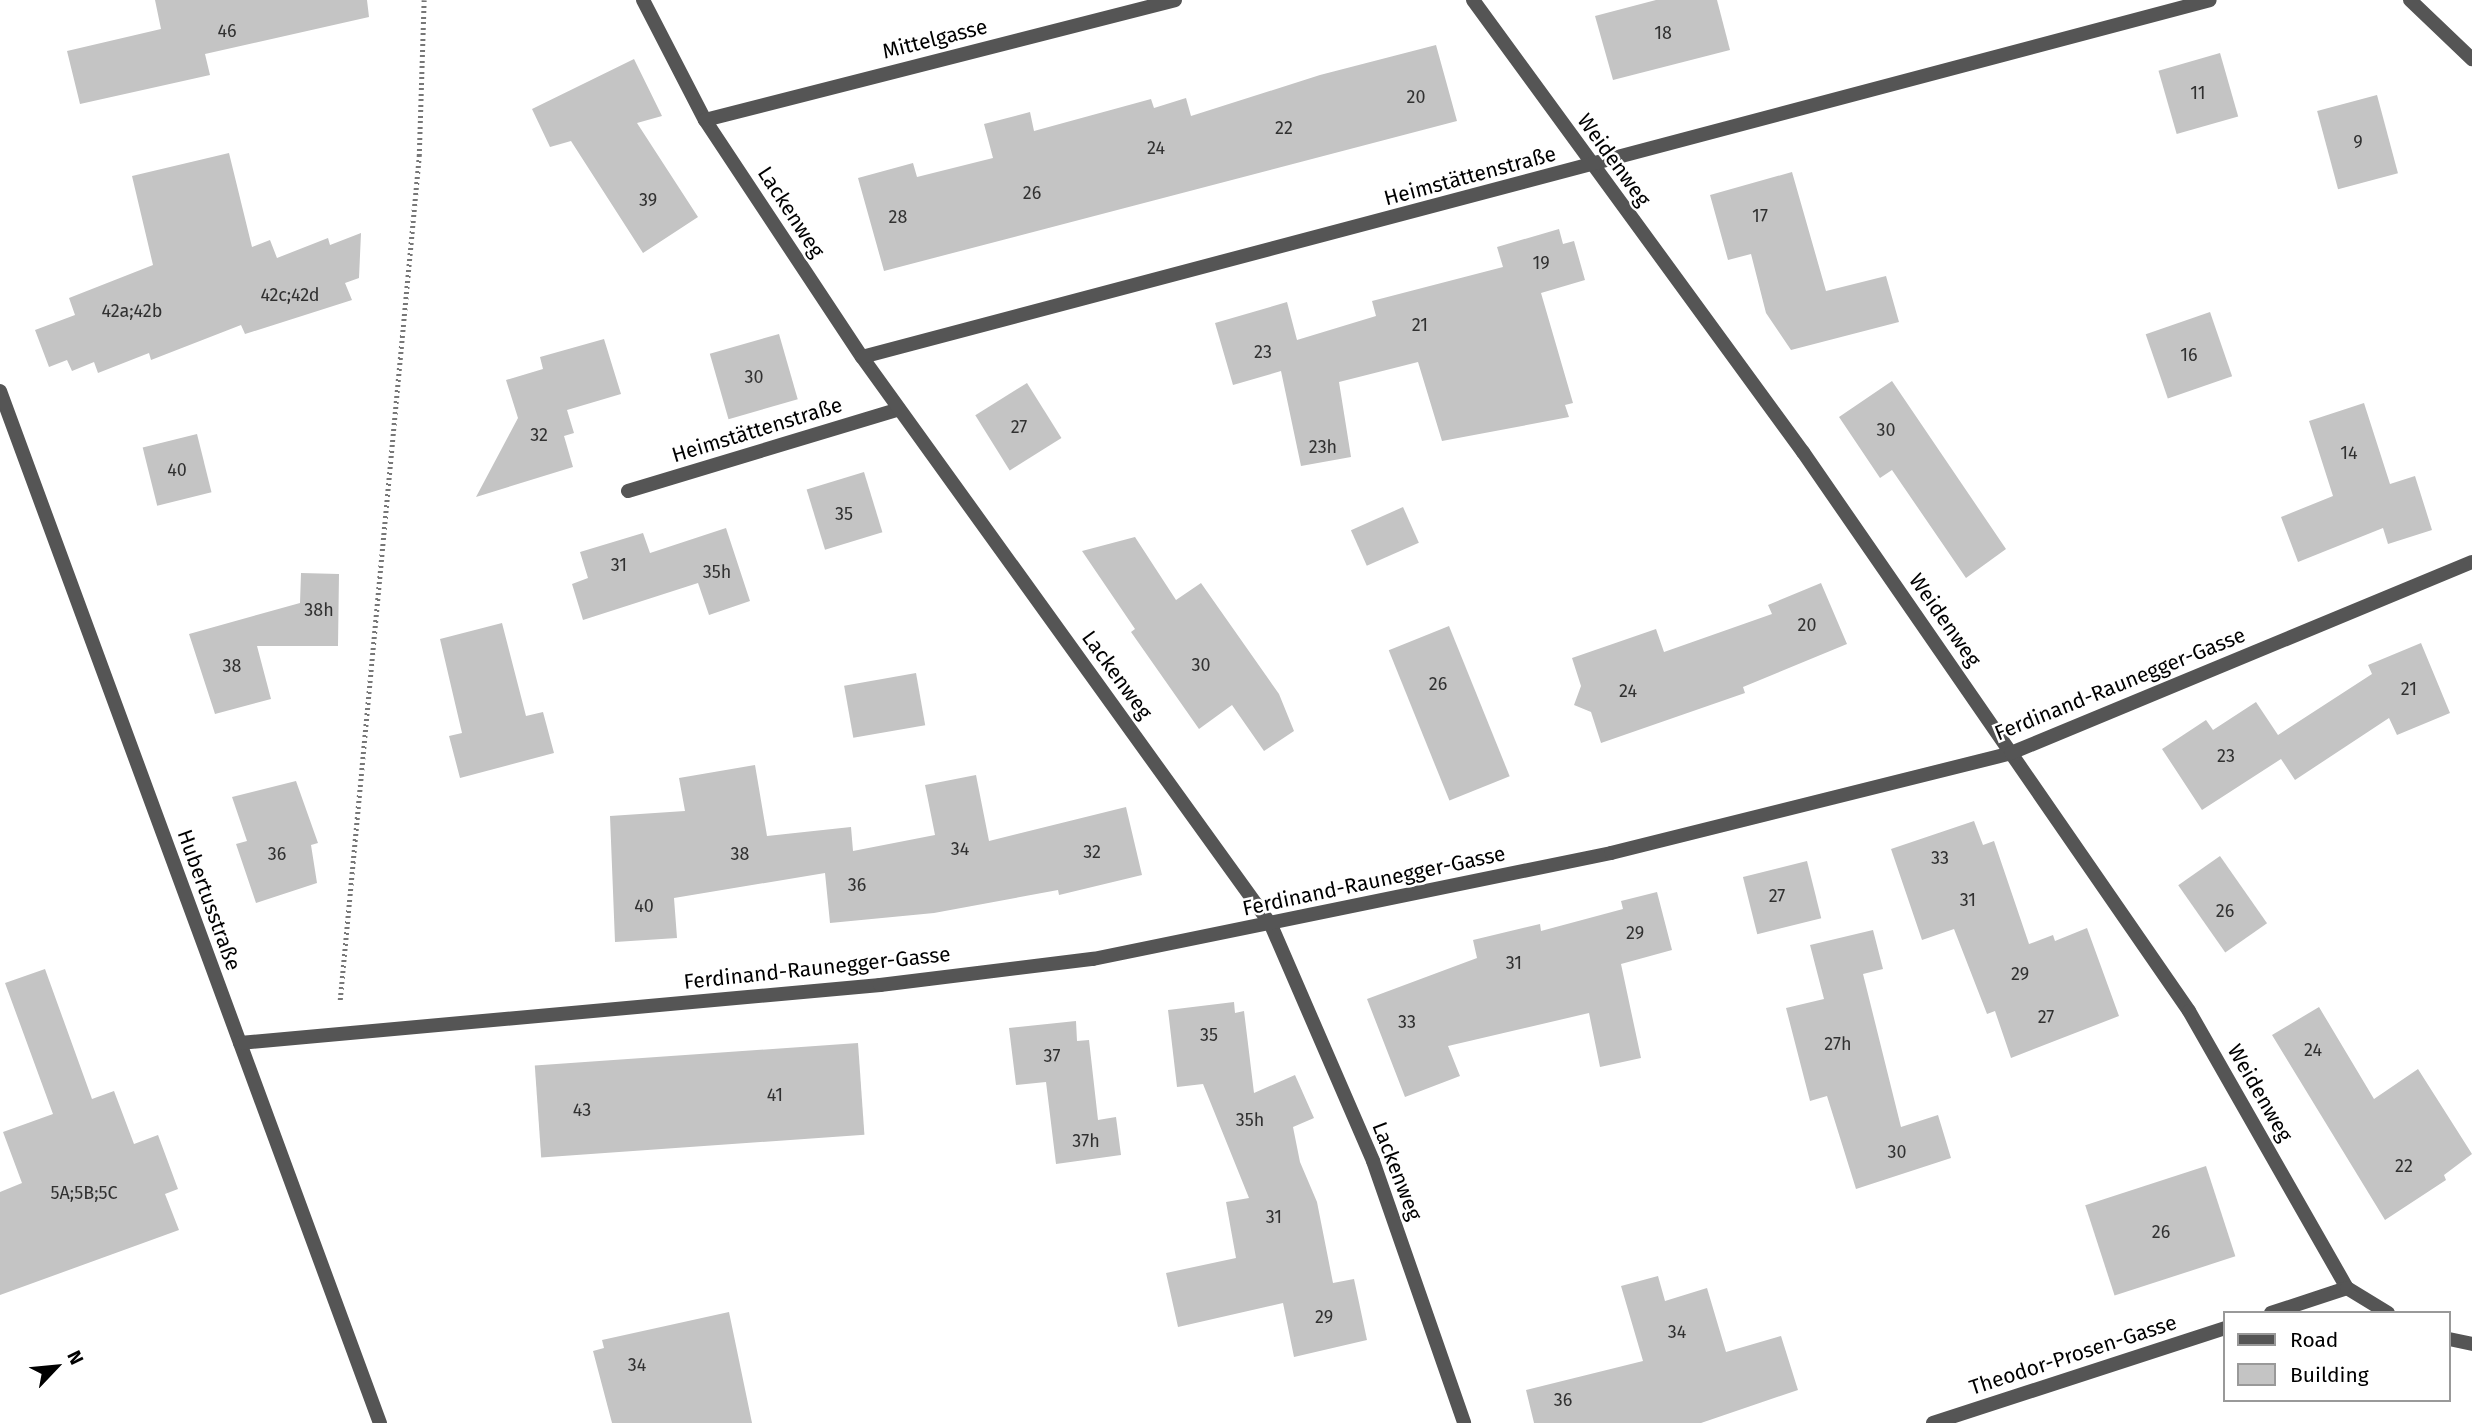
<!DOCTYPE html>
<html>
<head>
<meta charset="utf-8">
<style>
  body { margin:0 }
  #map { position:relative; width:2472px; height:1423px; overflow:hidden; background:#fff; font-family:"Fira Sans",sans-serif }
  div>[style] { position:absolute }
  .building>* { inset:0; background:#c4c4c4; transform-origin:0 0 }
  .path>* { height:4.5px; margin-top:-2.25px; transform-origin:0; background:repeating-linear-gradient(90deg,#777 0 2px,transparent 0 5.5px) }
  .lane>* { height:14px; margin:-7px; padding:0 7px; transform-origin:7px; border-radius:7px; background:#555 }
  .street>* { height:14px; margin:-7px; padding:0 7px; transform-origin:7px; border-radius:7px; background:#555 }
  span { translate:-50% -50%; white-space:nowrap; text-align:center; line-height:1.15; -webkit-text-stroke:5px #fff; paint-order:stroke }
  .number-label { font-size:18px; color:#313131 }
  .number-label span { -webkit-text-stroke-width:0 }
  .street-label { font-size:21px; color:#000 }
  .legend { position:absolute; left:2223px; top:1311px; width:228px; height:91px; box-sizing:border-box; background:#fff; border:2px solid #999; margin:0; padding:9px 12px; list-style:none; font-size:21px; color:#000 }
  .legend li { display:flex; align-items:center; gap:14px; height:35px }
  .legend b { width:35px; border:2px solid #999 }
  .north { position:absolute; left:21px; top:1332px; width:70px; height:70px; -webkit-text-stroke:5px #fff; paint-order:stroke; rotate:64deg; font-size:19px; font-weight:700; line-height:28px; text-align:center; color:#000 }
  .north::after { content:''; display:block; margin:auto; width:24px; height:32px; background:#000; clip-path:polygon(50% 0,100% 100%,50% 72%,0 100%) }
</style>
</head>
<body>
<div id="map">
  <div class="building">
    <i style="clip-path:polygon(155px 0,367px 0,369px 17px,205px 54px,210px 75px,80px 104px,67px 51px,161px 29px)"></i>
    <i style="clip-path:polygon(1656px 0,1717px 0,1730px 50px,1613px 80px,1595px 16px)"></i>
    <i style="clip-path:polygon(1436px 45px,1457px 121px,884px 271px,858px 178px,913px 163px,917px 177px,993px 158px,984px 124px,1030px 112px,1034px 131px,1151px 99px,1154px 108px,1186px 98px,1191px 116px,1320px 75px)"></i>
    <i style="left:2220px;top:53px;width:66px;height:64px;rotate:74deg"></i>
    <i style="clip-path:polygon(634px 59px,662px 116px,637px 123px,698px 217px,643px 253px,571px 141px,550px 147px,532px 109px)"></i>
    <i style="left:2377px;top:95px;width:81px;height:62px;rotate:75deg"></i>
    <i style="clip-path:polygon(229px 153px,252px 247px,270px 240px,277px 258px,328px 238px,330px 245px,361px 233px,359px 278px,345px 283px,352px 300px,245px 334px,241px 325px,151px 360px,149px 353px,98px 373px,94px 362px,72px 371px,67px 360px,49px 367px,35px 330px,75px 315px,69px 298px,153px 265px,132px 176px)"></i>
    <i style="clip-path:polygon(1792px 172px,1826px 291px,1886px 276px,1899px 322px,1791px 350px,1766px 313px,1751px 254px,1728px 260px,1710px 195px)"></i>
    <i style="clip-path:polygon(1559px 229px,1563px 244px,1574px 241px,1585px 280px,1541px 293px,1573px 403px,1565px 405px,1569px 417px,1442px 441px,1418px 362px,1339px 382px,1351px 457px,1301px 466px,1281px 371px,1233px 385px,1215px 323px,1287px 302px,1297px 340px,1376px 316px,1372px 301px,1503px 267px,1497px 247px)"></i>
    <i style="left:2210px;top:312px;width:68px;height:68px;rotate:71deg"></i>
    <i style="left:779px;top:334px;width:68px;height:72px;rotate:74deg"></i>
    <i style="clip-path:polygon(604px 339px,621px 394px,567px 410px,574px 433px,564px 436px,573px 467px,476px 497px,518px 418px,506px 380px,543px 369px,540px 357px)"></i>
    <i style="clip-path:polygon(1892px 381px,2006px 549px,1966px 578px,1892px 470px,1880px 478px,1839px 417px)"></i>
    <i style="left:1027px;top:383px;width:65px;height:61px;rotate:58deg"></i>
    <i style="clip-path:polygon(2364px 403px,2390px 484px,2415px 476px,2432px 530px,2388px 544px,2383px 528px,2298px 562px,2281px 517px,2333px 496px,2309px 421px)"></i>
    <i style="left:197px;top:434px;width:60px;height:56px;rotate:76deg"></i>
    <i style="left:864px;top:472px;width:63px;height:60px;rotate:73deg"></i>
    <i style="left:1403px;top:507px;width:39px;height:57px;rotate:66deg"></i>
    <i style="clip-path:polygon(726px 528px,750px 601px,709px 615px,698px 583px,583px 620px,572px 584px,588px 578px,580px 552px,643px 533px,650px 553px)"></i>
    <i style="clip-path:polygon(1135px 537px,1176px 600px,1201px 583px,1279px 694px,1294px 731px,1264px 751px,1232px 705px,1199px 729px,1131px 632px,1135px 629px,1082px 551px)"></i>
    <i style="clip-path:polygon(301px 573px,339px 574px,338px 646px,257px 646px,271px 699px,215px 714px,189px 634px,300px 603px)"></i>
    <i style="clip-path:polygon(1821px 583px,1847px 644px,1743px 687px,1745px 693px,1601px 743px,1591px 712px,1574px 705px,1581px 686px,1572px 658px,1656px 629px,1664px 652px,1772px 614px,1768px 605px)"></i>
    <i style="clip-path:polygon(502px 623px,526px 716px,543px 712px,554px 753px,460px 778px,449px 736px,462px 733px,440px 639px)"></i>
    <i style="left:1449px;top:626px;width:162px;height:65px;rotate:68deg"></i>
    <i style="clip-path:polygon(2421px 643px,2450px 713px,2397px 735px,2389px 718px,2295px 780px,2281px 759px,2202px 810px,2162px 749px,2206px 720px,2213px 730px,2256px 702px,2278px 735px,2372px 674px,2368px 665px)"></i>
    <i style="left:916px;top:673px;width:53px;height:73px;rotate:80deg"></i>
    <i style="clip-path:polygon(755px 765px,767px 836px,851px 827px,853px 851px,935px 835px,925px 785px,976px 775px,989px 841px,1126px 807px,1142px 875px,1059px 895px,1058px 890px,934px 913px,830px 923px,825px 873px,674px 898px,677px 938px,615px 942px,610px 816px,685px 811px,679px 778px)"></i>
    <i style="clip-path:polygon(296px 781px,318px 843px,311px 845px,317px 883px,256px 903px,236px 844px,247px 841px,232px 797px)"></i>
    <i style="clip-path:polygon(1974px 821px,1983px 845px,1994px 841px,2029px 944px,2053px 935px,2055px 941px,2087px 928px,2119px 1016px,2011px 1058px,1995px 1011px,1987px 1014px,1954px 929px,1922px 940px,1891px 849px)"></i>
    <i style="left:2220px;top:856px;width:82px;height:51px;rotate:55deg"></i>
    <i style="left:1807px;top:861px;width:59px;height:66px;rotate:76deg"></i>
    <i style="clip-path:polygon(1657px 892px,1672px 950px,1621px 964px,1641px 1058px,1600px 1067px,1589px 1013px,1448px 1046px,1460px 1076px,1405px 1097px,1367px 999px,1477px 958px,1473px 940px,1540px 924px,1541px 931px,1623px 909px,1621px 901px)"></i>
    <i style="clip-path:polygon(1873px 930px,1883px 969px,1863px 974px,1901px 1127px,1938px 1115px,1951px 1158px,1856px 1189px,1827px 1096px,1810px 1101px,1786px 1008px,1824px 999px,1810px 945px)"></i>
    <i style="clip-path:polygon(45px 969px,92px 1099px,114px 1091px,134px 1144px,158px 1135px,178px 1189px,165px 1194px,179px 1230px,0 1295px,0 1192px,22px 1183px,3px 1132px,53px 1114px,5px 983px)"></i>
    <i style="clip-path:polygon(1234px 1002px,1235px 1013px,1244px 1011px,1254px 1093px,1295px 1075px,1314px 1118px,1293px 1127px,1300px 1162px,1317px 1202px,1333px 1283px,1354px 1279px,1367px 1340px,1294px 1357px,1283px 1303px,1178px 1327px,1166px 1273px,1236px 1258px,1226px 1202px,1249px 1198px,1203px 1084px,1177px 1087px,1168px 1010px)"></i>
    <i style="clip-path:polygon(2319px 1007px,2374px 1099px,2418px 1069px,2472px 1154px,2444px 1175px,2446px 1180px,2385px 1220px,2272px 1035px)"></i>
    <i style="clip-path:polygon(1076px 1021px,1077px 1041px,1089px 1040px,1098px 1120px,1116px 1117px,1121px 1155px,1056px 1164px,1046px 1082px,1016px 1085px,1009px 1028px)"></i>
    <i style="left:858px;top:1043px;width:92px;height:324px;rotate:86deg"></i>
    <i style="left:2206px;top:1166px;width:95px;height:127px;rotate:72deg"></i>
    <i style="clip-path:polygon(1658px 1276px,1665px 1301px,1707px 1288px,1726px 1352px,1781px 1336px,1798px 1390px,1701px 1423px,1534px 1423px,1526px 1390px,1643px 1361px,1621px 1286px)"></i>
    <i style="clip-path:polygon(729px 1312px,752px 1423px,612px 1423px,593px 1351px,604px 1348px,602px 1340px)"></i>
  </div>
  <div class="path">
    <i style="left:340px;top:1000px;width:848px;rotate:-84.65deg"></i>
    <i style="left:419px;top:156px;width:156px;rotate:-88.2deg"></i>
  </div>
  <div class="lane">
    <i style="left:628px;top:491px;width:283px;rotate:-16.8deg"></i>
  </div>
  <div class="street">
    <i style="left:643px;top:0;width:135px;rotate:62.7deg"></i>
    <i style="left:705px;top:120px;width:284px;rotate:56.5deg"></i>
    <i style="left:862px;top:357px;width:700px;rotate:54.24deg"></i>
    <i style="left:1271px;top:925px;width:257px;rotate:66.6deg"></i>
    <i style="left:1373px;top:1161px;width:277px;rotate:70.8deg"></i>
    <i style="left:1473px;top:0;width:560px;rotate:53.87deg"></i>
    <i style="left:1803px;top:452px;width:679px;rotate:55.37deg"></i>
    <i style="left:2189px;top:1011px;width:319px;rotate:60.3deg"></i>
    <i style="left:2410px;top:0;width:86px;rotate:43.6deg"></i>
    <i style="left:705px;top:120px;width:485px;rotate:-14.3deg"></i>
    <i style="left:862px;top:357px;width:1394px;rotate:-14.83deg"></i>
    <i style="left:0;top:391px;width:1100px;rotate:69.79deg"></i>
    <i style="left:240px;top:1043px;width:643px;rotate:-5.18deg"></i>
    <i style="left:880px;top:985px;width:215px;rotate:-7deg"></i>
    <i style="left:1093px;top:959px;width:529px;rotate:-11.56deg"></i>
    <i style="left:1611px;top:853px;width:412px;rotate:-14deg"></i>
    <i style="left:2011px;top:753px;width:499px;rotate:-22.5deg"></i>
    <i style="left:2271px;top:1313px;width:80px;rotate:-18.2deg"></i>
    <i style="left:2347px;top:1288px;width:48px;rotate:31.4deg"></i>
    <i style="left:2449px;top:1339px;width:24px;rotate:12deg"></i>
    <i style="left:1933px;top:1423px;width:307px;rotate:-18deg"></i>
  </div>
  <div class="number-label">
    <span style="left:227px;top:31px">46</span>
    <span style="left:1663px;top:33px">18</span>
    <span style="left:2198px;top:93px">11</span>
    <span style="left:1416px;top:97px">20</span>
    <span style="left:1284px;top:128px">22</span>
    <span style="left:2358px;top:142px">9</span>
    <span style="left:1156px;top:148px">24</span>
    <span style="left:1032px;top:193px">26</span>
    <span style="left:648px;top:200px">39</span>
    <span style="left:1760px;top:216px">17</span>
    <span style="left:898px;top:217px">28</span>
    <span style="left:1541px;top:263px">19</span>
    <span style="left:290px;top:295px">42c;42d</span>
    <span style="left:132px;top:311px">42a;42b</span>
    <span style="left:1420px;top:325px">21</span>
    <span style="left:1263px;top:352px">23</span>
    <span style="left:2189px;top:355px">16</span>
    <span style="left:754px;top:377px">30</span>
    <span style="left:1019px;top:427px">27</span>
    <span style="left:1886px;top:430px">30</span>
    <span style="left:539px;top:435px">32</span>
    <span style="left:1323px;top:447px">23h</span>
    <span style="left:2349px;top:453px">14</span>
    <span style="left:177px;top:470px">40</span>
    <span style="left:844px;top:514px">35</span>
    <span style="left:619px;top:565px">31</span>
    <span style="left:717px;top:572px">35h</span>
    <span style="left:319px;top:610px">38h</span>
    <span style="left:1807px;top:625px">20</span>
    <span style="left:1201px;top:665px">30</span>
    <span style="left:232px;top:666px">38</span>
    <span style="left:1438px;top:684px">26</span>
    <span style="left:2409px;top:689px">21</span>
    <span style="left:1628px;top:691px">24</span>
    <span style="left:2226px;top:756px">23</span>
    <span style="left:960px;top:849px">34</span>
    <span style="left:1092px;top:852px">32</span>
    <span style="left:277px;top:854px">36</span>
    <span style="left:740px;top:854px">38</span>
    <span style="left:1940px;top:858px">33</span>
    <span style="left:857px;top:885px">36</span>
    <span style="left:1777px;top:896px">27</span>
    <span style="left:1968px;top:900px">31</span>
    <span style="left:644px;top:906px">40</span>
    <span style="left:2225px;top:911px">26</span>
    <span style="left:1635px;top:933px">29</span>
    <span style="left:1514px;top:963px">31</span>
    <span style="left:2020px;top:974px">29</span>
    <span style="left:2046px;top:1017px">27</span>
    <span style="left:1407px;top:1022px">33</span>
    <span style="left:1209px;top:1035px">35</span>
    <span style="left:1838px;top:1044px">27h</span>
    <span style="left:2313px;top:1050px">24</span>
    <span style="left:1052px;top:1056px">37</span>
    <span style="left:775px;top:1095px">41</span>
    <span style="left:582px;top:1110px">43</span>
    <span style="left:1250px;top:1120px">35h</span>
    <span style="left:1086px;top:1141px">37h</span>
    <span style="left:1897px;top:1152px">30</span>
    <span style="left:2404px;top:1166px">22</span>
    <span style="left:84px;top:1193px">5A;5B;5C</span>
    <span style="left:1274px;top:1217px">31</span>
    <span style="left:2161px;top:1232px">26</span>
    <span style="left:1324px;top:1317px">29</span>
    <span style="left:1677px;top:1332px">34</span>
    <span style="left:637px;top:1365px">34</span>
    <span style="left:1563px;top:1400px">36</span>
  </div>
  <div class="street-label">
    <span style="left:935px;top:39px;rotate:-14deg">Mittelgasse</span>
    <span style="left:1614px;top:160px;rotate:54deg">Weidenweg</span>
    <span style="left:1470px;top:176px;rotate:-15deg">Heimstättenstraße</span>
    <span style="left:791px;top:212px;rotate:57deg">Lackenweg</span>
    <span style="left:757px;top:430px;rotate:-17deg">Heimstättenstraße</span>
    <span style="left:1945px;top:620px;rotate:55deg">Weidenweg</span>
    <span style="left:1117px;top:675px;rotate:54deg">Lackenweg</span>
    <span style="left:2120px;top:684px;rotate:-22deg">Ferdinand-Raunegger-Gasse</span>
    <span style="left:1374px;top:881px;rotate:-12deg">Ferdinand-Raunegger-Gasse</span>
    <span style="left:209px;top:900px;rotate:70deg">Hubertusstraße</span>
    <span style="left:817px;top:968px;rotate:-6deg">Ferdinand-Raunegger-Gasse</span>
    <span style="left:2260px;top:1093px;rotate:60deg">Weidenweg</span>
    <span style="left:1397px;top:1171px;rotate:69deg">Lackenweg</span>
    <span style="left:2073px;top:1355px;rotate:-18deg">Theodor-Prosen-Gasse</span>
  </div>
  <ul class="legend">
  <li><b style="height:9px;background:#555"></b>Road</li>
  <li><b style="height:19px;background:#c4c4c4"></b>Building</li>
  </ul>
  <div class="north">N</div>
</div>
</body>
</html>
